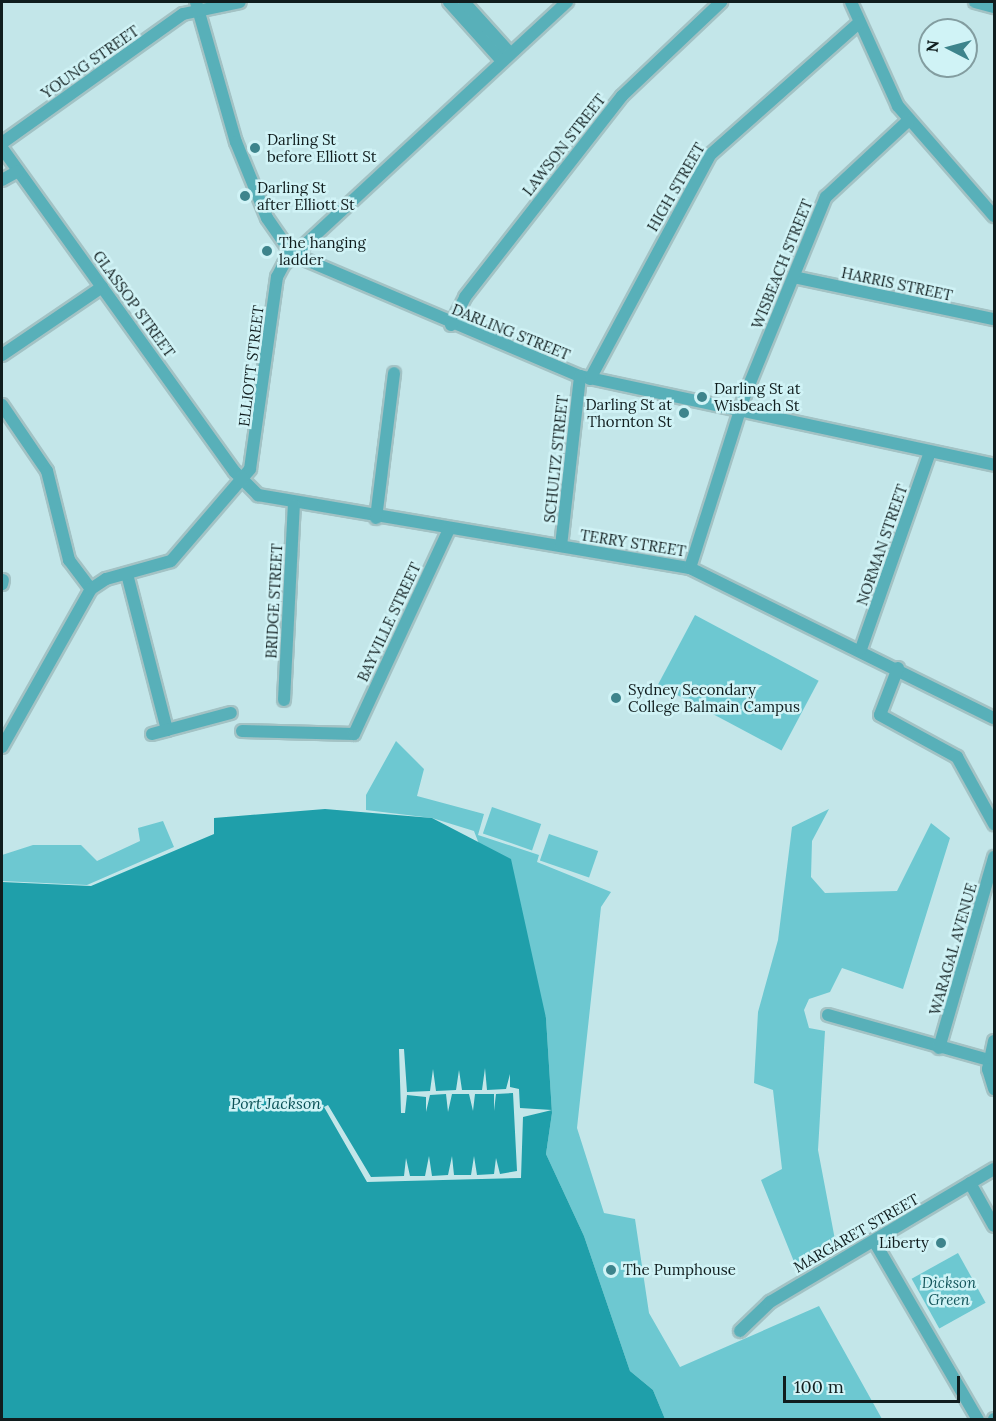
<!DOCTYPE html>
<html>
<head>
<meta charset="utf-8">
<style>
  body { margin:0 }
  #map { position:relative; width:996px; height:1421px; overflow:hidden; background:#c3e6e9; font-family:Lora,serif }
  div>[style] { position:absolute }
  .green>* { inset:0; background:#6dc8d1; transform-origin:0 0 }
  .water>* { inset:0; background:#1f9faa }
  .pier>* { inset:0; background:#c3e6e9 }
  .roads { filter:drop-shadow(2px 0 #a3c2c4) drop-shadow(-2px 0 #a3c2c4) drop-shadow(0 2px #a3c2c4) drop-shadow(0 -2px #a3c2c4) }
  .minor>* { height:12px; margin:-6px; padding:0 6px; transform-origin:6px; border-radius:6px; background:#58b0b9 }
  .dots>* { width:16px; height:16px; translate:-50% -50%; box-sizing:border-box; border:3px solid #d0f3f6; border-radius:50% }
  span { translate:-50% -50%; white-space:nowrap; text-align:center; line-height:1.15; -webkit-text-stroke:5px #d0f3f6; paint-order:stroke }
  .street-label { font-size:15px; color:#101d1e }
  .poi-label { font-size:15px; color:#101d1e }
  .left { translate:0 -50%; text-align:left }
  .right { translate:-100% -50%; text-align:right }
  .park-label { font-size:15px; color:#14565c; font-style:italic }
  .water-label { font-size:16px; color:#0a5056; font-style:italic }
  .frame { position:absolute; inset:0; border:3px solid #101d1e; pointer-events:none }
  .north { position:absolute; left:918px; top:18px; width:60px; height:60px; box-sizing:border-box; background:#d0f3f6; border:2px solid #839da0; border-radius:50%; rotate:276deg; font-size:16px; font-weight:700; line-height:24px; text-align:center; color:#101d1e }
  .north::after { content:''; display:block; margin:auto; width:21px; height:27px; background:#3d848c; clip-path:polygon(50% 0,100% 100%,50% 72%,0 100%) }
  .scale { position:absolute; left:783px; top:1376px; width:177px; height:27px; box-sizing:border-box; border:3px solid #101d1e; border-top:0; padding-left:8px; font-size:18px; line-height:21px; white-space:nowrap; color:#101d1e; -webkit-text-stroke:4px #d0f3f6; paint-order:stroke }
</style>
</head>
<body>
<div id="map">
  <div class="green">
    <i style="left:695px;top:615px;width:140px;height:79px;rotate:28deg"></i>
    <i style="clip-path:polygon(396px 741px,424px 769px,417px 796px,484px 814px,478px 835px,539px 855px,537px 862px,611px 892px,601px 907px,577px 1128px,604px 1213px,635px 1219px,649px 1313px,680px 1367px,819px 1306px,882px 1419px,665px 1419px,653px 1390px,630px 1371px,584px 1236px,546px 1154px,552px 1113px,546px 1018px,474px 831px,432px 818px,366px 810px,366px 795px)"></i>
    <i style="left:492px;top:807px;width:52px;height:28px;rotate:19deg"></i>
    <i style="clip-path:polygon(829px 809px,812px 841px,811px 877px,825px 893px,897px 891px,931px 823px,950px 838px,903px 989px,842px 968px,830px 992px,809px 999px,804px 1010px,809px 1028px,825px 1031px,818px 1150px,836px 1245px,799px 1274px,761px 1180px,782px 1169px,773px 1090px,754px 1083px,758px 1012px,778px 940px,792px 827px)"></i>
    <i style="clip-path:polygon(163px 821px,174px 847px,87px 885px,2px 881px,2px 855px,33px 845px,81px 845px,97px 861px,140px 841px,138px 828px)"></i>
    <i style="left:549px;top:834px;width:52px;height:28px;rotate:19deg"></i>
    <i style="left:958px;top:1253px;width:57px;height:53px;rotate:61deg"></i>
  </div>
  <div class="water">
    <i style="clip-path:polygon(325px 809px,432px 818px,511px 859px,546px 1018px,552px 1113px,546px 1154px,584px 1236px,630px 1371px,653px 1390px,665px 1419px,2px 1419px,2px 882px,91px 886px,214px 834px,214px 818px)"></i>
  </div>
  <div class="pier">
    <i style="clip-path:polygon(399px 1049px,404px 1049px,407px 1092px,430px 1091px,433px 1069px,436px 1091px,456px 1090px,459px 1070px,462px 1090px,482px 1090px,485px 1068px,487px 1090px,506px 1089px,510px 1074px,510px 1087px,519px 1089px,520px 1108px,552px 1110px,523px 1117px,521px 1178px,367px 1182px,324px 1107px,328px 1105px,371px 1177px,404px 1176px,406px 1158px,410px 1176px,425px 1176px,429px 1156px,432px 1176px,448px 1175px,452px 1156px,454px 1175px,471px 1175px,474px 1156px,477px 1175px,494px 1174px,496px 1158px,500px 1174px,517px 1171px,513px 1093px,496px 1094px,494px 1111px,494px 1094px,475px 1094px,473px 1111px,469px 1094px,452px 1094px,448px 1112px,446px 1094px,430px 1095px,426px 1112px,426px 1097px,407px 1095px,405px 1113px,401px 1113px)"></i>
  </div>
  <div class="roads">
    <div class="minor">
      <i style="left:196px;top:2px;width:146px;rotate:74.1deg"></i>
      <i style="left:236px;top:142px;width:82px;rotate:67.8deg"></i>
      <i style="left:267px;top:218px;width:44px;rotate:55.2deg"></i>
      <i style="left:292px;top:254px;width:313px;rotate:23deg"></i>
      <i style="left:580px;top:376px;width:423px;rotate:12.1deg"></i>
      <i style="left:449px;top:2px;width:79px;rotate:48.1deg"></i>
      <i style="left:464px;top:2px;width:69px;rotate:48deg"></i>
      <i style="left:851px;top:2px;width:114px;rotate:65.7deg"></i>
      <i style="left:898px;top:106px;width:146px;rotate:48.9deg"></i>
      <i style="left:975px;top:2px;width:20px;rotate:15deg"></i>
      <i style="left:2px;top:143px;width:222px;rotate:-35.5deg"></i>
      <i style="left:183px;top:14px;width:58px;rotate:-11.9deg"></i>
      <i style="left:2px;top:148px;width:399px;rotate:54.3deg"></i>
      <i style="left:235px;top:472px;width:33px;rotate:45deg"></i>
      <i style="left:258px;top:495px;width:438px;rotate:9.6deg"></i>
      <i style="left:690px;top:568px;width:339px;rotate:26.3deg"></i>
      <i style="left:2px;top:180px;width:18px;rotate:-29deg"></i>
      <i style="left:794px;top:277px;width:204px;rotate:11.9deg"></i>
      <i style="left:451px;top:325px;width:31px;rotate:-63deg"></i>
      <i style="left:465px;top:297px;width:255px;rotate:-52deg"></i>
      <i style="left:622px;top:96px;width:137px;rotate:-43.5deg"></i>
      <i style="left:2px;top:355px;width:121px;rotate:-34.2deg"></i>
      <i style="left:590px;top:379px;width:254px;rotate:-61.8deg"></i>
      <i style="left:710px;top:155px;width:200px;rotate:-41.6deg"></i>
      <i style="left:2px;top:405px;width:80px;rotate:55.7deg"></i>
      <i style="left:47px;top:471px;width:92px;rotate:76.1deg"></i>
      <i style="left:69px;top:560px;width:36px;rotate:53deg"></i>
      <i style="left:376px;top:518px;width:146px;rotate:-82.9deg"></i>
      <i style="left:561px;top:546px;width:171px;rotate:-83.6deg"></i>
      <i style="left:690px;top:568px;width:182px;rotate:-72.4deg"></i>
      <i style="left:745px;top:395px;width:214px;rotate:-67.8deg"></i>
      <i style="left:826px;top:197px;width:113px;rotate:-42.9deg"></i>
      <i style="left:127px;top:574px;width:161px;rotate:75.6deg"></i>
      <i style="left:167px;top:730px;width:66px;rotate:-14.9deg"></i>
      <i style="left:2px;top:584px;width:4px;rotate:-76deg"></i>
      <i style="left:861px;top:649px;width:209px;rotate:-70.7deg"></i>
      <i style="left:898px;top:668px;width:50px;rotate:111deg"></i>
      <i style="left:880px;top:715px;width:88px;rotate:28.6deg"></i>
      <i style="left:957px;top:757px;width:77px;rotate:61.1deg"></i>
      <i style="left:284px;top:700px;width:195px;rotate:-87.1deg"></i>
      <i style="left:242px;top:731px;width:112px;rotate:1.5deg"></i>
      <i style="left:354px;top:734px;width:226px;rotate:-65.1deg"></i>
      <i style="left:152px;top:734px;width:16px;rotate:-15deg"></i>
      <i style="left:2px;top:747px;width:181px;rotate:-60.6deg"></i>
      <i style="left:91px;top:589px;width:18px;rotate:-34deg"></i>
      <i style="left:106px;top:579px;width:67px;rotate:-15.5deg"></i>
      <i style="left:171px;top:561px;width:121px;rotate:-49.3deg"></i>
      <i style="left:250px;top:469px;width:194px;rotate:-82deg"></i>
      <i style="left:277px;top:277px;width:15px;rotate:-62deg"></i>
      <i style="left:284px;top:264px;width:386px;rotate:-42.8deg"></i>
      <i style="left:828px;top:1015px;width:167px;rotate:15.6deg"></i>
      <i style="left:994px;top:1041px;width:29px;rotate:102deg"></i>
      <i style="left:988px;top:1069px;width:21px;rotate:73deg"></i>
      <i style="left:939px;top:1048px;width:199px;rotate:-73.9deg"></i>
      <i style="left:970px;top:1183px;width:49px;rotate:60.8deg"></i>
      <i style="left:874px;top:1241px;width:207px;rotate:59.8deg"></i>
      <i style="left:740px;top:1331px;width:42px;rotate:-44deg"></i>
      <i style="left:770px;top:1302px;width:261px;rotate:-30.7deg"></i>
      <i style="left:994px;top:1420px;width:1px;rotate:-90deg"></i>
    </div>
  </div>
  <div class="dots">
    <i style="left:255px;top:148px;background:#3d848c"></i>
    <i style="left:245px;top:196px;background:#3d848c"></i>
    <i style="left:267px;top:251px;background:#3d848c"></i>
    <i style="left:702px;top:397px;background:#3d848c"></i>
    <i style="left:684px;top:413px;background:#3d848c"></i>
    <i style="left:616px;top:698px;background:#3d848c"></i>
    <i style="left:941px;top:1243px;background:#3d848c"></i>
    <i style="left:611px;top:1270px;background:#3d848c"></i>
  </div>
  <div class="street-label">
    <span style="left:90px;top:62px;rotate:-35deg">YOUNG STREET</span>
    <span style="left:564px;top:145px;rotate:-52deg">LAWSON STREET</span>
    <span style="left:676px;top:187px;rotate:-60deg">HIGH STREET</span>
    <span style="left:782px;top:264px;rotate:-68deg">WISBEACH STREET</span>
    <span style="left:897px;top:284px;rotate:12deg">HARRIS STREET</span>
    <span style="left:134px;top:304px;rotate:54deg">GLASSOP STREET</span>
    <span style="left:511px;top:332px;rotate:22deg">DARLING STREET</span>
    <span style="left:251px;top:366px;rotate:-83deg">ELLIOTT STREET</span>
    <span style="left:556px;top:459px;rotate:-84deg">SCHULTZ STREET</span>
    <span style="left:633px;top:543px;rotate:9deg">TERRY STREET</span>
    <span style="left:882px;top:545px;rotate:-71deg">NORMAN STREET</span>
    <span style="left:274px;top:601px;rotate:-87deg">BRIDGE STREET</span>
    <span style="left:389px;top:622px;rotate:-65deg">BAYVILLE STREET</span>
    <span style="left:953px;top:949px;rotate:-74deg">WARAGAL AVENUE</span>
    <span style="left:856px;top:1233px;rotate:-30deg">MARGARET STREET</span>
  </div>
  <div class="poi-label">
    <span class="left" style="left:267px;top:148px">Darling St<br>before Elliott St</span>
    <span class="left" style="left:257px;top:196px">Darling St<br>after Elliott St</span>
    <span class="left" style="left:279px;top:251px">The hanging<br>ladder</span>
    <span class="left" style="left:714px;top:397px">Darling St at<br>Wisbeach St</span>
    <span class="right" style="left:672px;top:413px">Darling St at<br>Thornton St</span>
    <span class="left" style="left:628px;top:698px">Sydney Secondary<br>College Balmain Campus</span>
    <span class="right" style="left:929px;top:1243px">Liberty</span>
    <span class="left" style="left:623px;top:1270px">The Pumphouse</span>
  </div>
  <div class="park-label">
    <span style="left:949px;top:1291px">Dickson<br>Green</span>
  </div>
  <div class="water-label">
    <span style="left:276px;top:1103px">Port Jackson</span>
  </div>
  <div class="frame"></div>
  <div class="north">N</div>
  <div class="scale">100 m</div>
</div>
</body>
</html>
